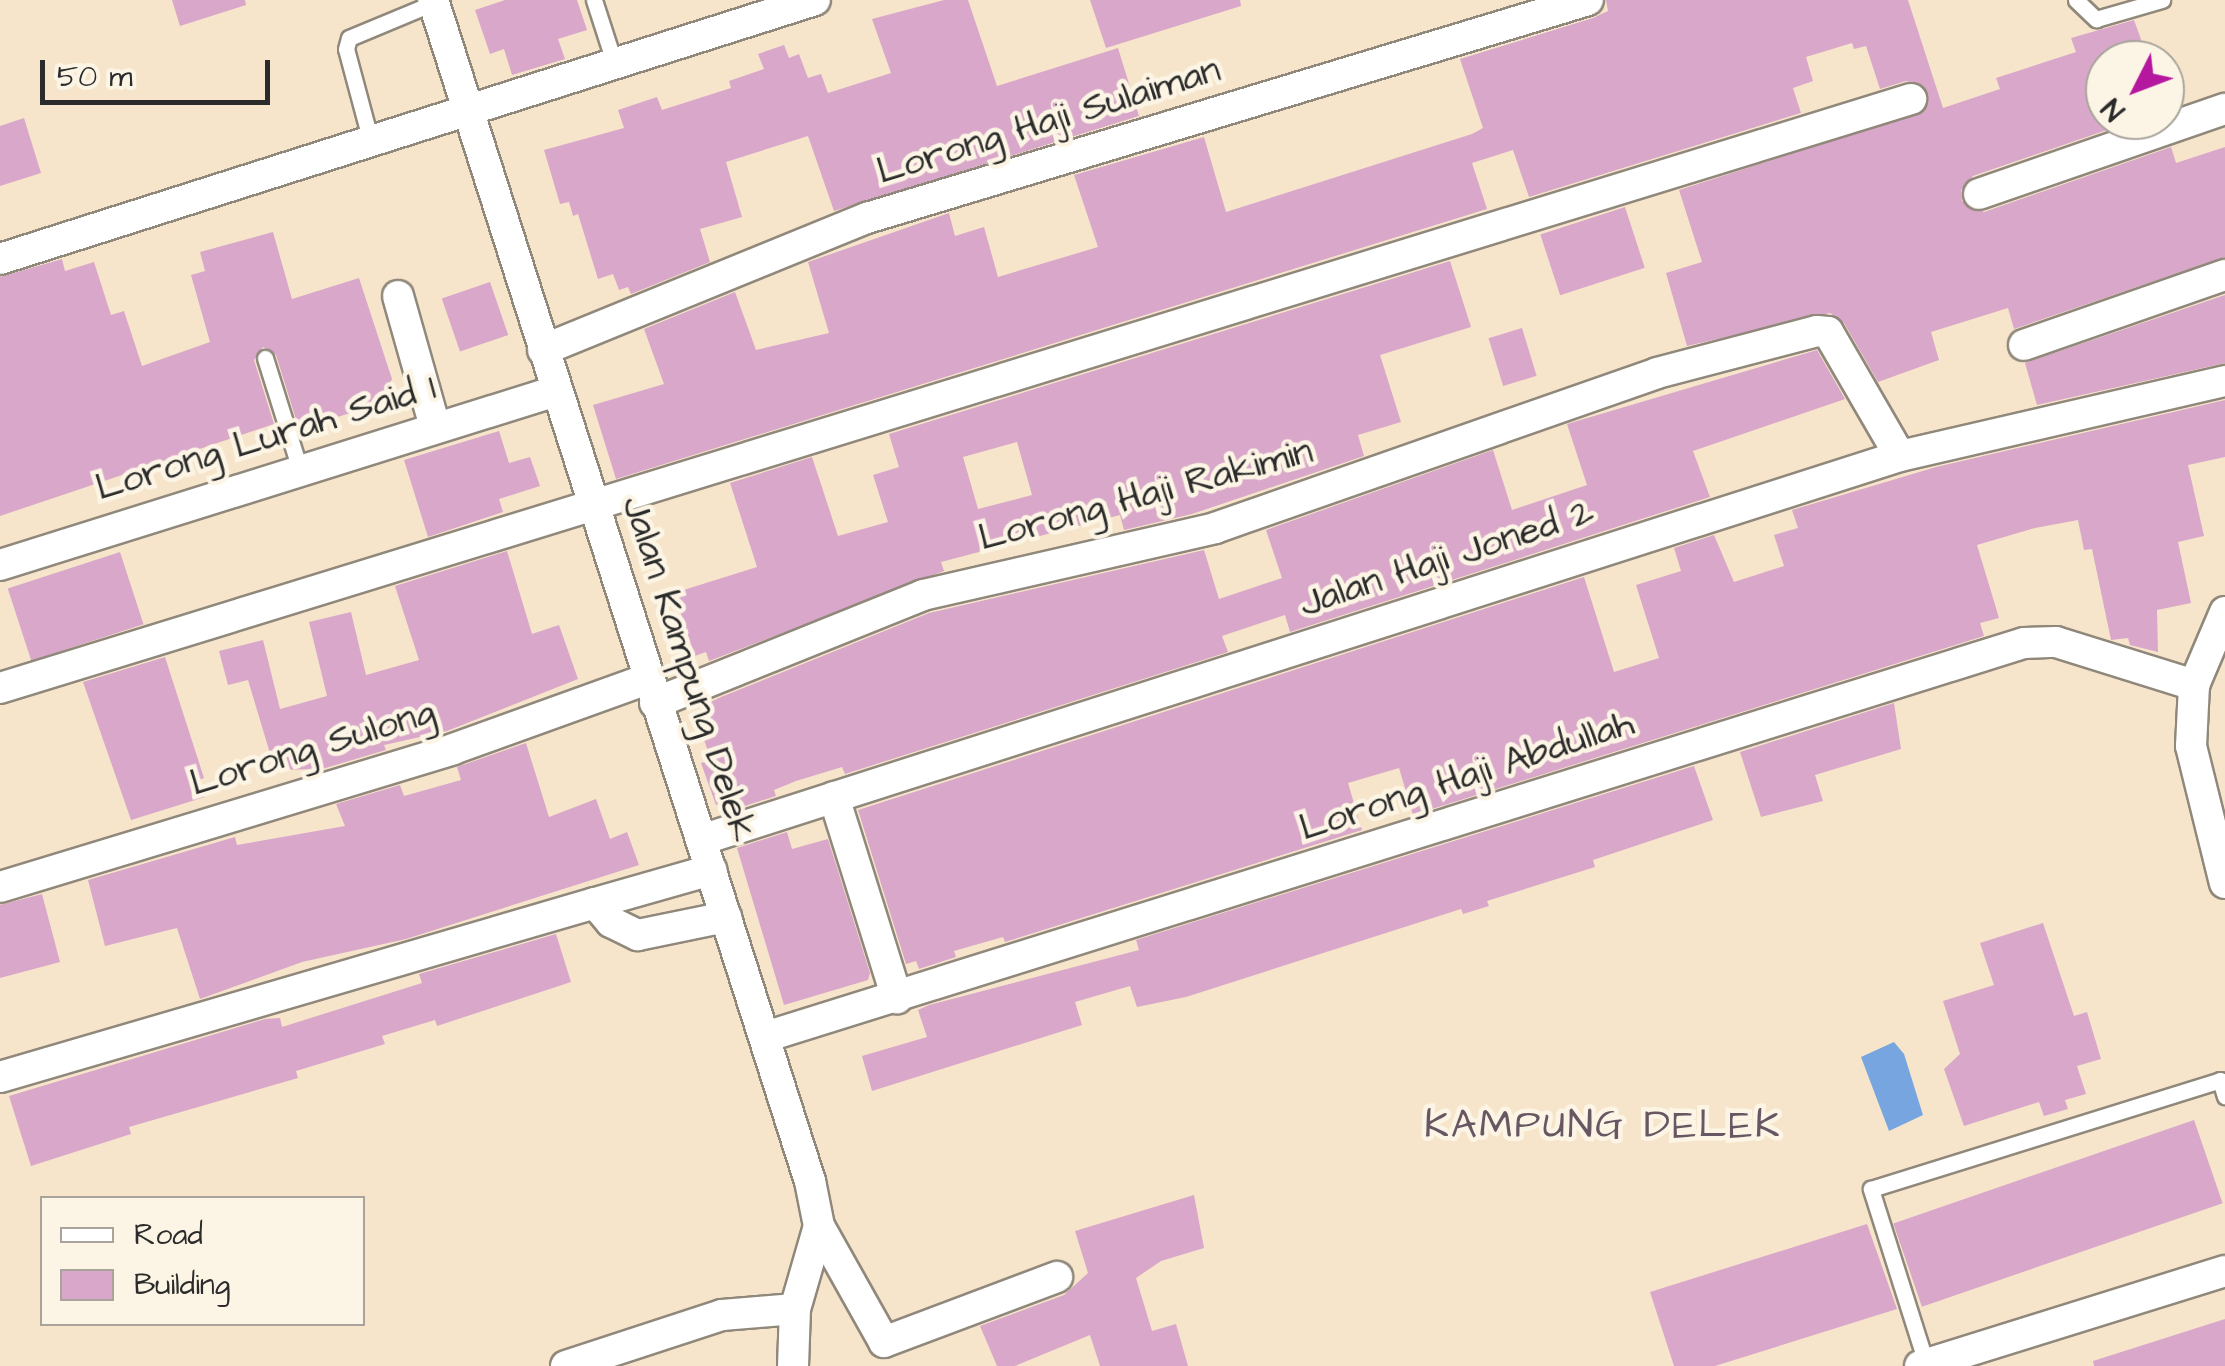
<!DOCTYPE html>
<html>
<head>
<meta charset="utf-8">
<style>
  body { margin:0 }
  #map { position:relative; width:2225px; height:1366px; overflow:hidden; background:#f6e5cb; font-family:"Architects Daughter",sans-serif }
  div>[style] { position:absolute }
  .water>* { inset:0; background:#77a5e0 }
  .building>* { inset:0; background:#d9a7c9; transform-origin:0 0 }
  .roads { filter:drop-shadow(2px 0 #90887b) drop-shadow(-2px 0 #90887b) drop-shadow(0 2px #90887b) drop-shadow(0 -2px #90887b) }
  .service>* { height:15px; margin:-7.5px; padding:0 7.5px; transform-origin:7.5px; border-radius:7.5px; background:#fff }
  .minor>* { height:30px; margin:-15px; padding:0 15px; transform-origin:15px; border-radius:15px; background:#fff }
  span { translate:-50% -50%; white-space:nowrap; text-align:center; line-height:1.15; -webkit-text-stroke:9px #fcf5e5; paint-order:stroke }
  .street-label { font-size:38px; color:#2b2b2b }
  .neighbourhood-label { font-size:40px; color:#685662; letter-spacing:2.5px }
  .legend { position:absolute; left:40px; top:1196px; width:325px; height:130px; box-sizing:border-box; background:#fcf5e5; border:2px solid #a8a49b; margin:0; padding:12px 18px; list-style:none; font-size:30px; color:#2b2b2b }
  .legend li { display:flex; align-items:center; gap:20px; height:50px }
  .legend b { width:50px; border:2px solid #a8a49b }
  .north { position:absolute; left:2085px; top:40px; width:100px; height:100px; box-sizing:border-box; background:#fcf5e5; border:2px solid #a8a49b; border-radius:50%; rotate:228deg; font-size:28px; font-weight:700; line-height:40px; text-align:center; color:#2b2b2b }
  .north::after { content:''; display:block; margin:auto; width:35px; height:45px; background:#b5179e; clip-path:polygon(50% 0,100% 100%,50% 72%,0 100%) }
  .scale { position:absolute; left:40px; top:60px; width:230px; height:45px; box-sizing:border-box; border:5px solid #2b2b2b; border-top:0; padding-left:12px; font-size:30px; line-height:35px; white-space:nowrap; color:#2b2b2b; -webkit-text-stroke:8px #fcf5e5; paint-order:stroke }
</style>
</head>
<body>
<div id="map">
  <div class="water">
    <i style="clip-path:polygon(1894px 1042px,1904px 1054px,1923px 1115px,1889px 1131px,1861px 1057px)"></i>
  </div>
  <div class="building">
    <i style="clip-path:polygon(172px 0,245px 0,246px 5px,180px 26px)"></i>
    <i style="clip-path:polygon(505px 0,577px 0,587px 30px,558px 39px,565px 59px,512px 75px,504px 49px,490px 54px,475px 10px)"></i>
    <i style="clip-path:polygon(944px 0,968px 0,997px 86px,1118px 48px,1139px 116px,834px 211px,808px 136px,726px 162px,742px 217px,700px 229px,710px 262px,631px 294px,628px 287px,619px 290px,613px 274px,598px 279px,578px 214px,573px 216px,569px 202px,560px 204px,544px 150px,624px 128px,618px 110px,657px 97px,662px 110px,731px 88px,729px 81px,764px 69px,758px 54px,784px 45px,789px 58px,799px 54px,808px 78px,821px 74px,828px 93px,891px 73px,872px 19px)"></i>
    <i style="clip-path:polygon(1090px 0,1240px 0,1241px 6px,1106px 48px)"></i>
    <i style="clip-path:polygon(1606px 0,1908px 0,1943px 108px,2000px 89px,1996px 78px,2076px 52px,2071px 38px,2134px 20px,2143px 45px,2134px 48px,2138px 60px,2105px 60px,2105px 120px,2136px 120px,1973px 176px,1961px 190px,1962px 201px,1984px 212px,2171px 147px,2176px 163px,2225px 147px,2225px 257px,2014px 329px,2008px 308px,1931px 332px,1939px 360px,1878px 382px,1844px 323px,1830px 313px,1687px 346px,1666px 273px,1702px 262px,1679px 190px,1925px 111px,1924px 86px,1906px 81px,1880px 89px,1866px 46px,1854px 49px,1852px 43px,1806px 57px,1813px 81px,1793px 88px,1801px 113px,1529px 197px,1513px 150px,1472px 163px,1487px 209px,616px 479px,593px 405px,664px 384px,644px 329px,735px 292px,756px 350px,829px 333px,808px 262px,949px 213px,955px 236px,984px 227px,998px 277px,1098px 247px,1074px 175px,1204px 137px,1226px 212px,1472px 134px,1483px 128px,1460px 59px,1593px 18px,1608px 11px)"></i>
    <i style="clip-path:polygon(24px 118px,41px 173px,0 186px,0 126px)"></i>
    <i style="left:1625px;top:207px;width:64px;height:89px;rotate:72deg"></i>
    <i style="clip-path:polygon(273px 232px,292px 299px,359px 278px,392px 379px,379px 404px,299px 429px,276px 355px,263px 347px,254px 360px,274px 424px,0 516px,0 277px,62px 259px,65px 271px,94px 262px,111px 315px,124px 311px,142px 366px,210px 342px,191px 275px,205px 271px,200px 252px)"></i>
    <i style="clip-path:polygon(evenodd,1450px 261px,1471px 327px,1380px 355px,1401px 422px,1358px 435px,1364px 456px,1192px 514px,1124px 530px,1120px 515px,941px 562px,944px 571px,709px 661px,706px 652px,695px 656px,674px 593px,757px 567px,730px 483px,812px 457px,838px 536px,888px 522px,873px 475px,899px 467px,889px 434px,1450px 261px,1017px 442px,1032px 495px,978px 509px,963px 457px,1017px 442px)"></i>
    <i style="left:490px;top:282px;width:56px;height:51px;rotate:71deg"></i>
    <i style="clip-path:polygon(2225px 295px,2225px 363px,2037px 405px,2025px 363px)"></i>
    <i style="left:1522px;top:328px;width:50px;height:35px;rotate:73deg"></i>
    <i style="clip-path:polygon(1817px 350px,1845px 399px,1693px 451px,1710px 497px,1290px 632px,1285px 615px,1222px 636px,1228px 652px,845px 774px,842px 767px,796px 781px,774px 790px,776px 796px,726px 812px,723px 802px,716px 805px,701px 763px,711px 760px,698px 722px,709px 718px,704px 705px,721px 697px,929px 613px,1204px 550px,1219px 599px,1282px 578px,1266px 530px,1493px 450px,1512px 510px,1587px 485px,1567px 424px)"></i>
    <i style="clip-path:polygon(2225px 400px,2225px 457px,2188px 465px,2204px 536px,2178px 542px,2191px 603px,2157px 610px,2158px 652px,2130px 645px,2128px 638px,2111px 640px,2092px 549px,2084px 550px,2078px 520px,2035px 528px,1977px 545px,1999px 618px,1980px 623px,1984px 636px,1413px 815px,1399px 768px,1348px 783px,1362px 830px,1005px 942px,1003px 937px,954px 951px,956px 957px,919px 969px,916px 961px,906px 964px,858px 810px,1584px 577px,1614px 672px,1659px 658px,1636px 585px,1681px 571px,1674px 548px,1714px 535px,1734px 582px,1784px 566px,1774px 535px,1798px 528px,1792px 510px,1936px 467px)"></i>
    <i style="clip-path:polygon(499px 431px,509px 463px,530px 457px,540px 486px,499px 499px,503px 512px,428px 537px,404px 460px)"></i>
    <i style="clip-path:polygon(507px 551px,532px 634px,559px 625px,578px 679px,447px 731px,384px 745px,386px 750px,322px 769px,275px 770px,248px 680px,228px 685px,219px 651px,263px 640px,280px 709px,327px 696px,309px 622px,351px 612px,366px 675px,419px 660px,395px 586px)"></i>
    <i style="left:120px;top:552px;width:76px;height:118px;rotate:72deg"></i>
    <i style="clip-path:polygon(165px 657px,204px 778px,199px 780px,205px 797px,131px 820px,83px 682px)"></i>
    <i style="clip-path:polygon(1894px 703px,1901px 749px,1815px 775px,1823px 801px,1761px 817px,1740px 752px)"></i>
    <i style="clip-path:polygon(526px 743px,549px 817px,596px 799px,610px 839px,627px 832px,639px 865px,406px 939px,302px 962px,200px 999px,177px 928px,105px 946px,88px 880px,235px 837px,237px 845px,345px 826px,336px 804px,400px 785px,404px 796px,461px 780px,457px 767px)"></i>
    <i style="clip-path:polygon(1694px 766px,1713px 820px,1593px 860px,1595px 867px,1487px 901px,1489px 906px,1463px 914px,1461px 909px,1186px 997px,1137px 1007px,1130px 986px,1075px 1002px,1082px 1025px,872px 1091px,862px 1056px,927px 1037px,918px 1010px,929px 1005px,1139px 950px,1136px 940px)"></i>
    <i style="clip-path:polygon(787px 832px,792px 849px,828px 839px,870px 973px,868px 980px,784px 1005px,737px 848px)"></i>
    <i style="clip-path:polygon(42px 894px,60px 962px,0 978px,0 905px)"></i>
    <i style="clip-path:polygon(2043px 923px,2074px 1016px,2087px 1012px,2101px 1059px,2077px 1066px,2086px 1094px,2065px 1100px,2068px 1109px,2044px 1116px,2039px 1102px,1964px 1126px,1944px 1069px,1960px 1054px,1943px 1001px,1994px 985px,1980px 943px)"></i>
    <i style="clip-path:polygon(556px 934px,571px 982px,437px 1026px,435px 1020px,382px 1036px,385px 1044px,296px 1071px,298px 1078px,129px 1127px,131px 1134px,31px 1166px,9px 1096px,265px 1019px,280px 1018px,282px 1027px,422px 983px,419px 974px)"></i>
    <i style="left:2194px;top:1120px;width:88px;height:318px;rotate:71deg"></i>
    <i style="clip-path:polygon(1194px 1195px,1204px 1248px,1161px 1261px,1136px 1278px,1152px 1331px,1176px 1324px,1188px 1366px,1100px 1366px,1090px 1335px,1015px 1366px,997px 1366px,980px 1326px,1064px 1295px,1088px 1273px,1075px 1231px)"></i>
    <i style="clip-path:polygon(1867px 1224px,1897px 1309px,1715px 1366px,1674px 1366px,1650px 1292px)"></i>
    <i style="clip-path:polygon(2225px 1319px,2225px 1366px,2094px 1366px,2093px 1361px)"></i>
  </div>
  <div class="roads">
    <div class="service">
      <i style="left:594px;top:0;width:68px;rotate:72.1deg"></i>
      <i style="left:2076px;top:0;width:28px;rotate:44deg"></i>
      <i style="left:2096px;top:19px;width:69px;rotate:-16.1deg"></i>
      <i style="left:371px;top:142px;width:96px;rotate:-105deg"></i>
      <i style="left:346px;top:49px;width:11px;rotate:-75deg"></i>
      <i style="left:349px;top:38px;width:96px;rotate:-22.6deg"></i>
      <i style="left:265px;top:358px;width:117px;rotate:72.6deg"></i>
      <i style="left:1927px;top:1366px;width:186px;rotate:-107.6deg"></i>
      <i style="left:1871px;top:1189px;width:366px;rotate:-17.3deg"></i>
      <i style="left:2220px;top:1080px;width:17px;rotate:73deg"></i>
    </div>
    <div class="minor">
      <i style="left:433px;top:0;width:1240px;rotate:72.3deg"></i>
      <i style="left:810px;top:1181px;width:46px;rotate:78.7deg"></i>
      <i style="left:819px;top:1226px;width:86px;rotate:106.1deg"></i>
      <i style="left:795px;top:1309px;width:57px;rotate:92deg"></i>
      <i style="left:1979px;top:194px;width:260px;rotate:-19.1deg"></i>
      <i style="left:0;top:259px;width:855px;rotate:-17.63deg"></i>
      <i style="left:398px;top:296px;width:136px;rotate:74.2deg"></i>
      <i style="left:2024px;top:345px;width:213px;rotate:-19.2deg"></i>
      <i style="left:543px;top:350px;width:350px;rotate:-22.2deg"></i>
      <i style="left:867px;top:218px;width:753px;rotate:-16.82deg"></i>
      <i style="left:0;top:565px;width:583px;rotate:-17.38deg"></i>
      <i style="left:2225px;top:612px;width:79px;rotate:113deg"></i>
      <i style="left:2194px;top:685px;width:61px;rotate:92.8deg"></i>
      <i style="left:2191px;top:746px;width:141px;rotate:76.1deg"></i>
      <i style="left:0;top:688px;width:2000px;rotate:-17.13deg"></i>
      <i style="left:655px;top:703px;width:289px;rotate:-21.9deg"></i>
      <i style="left:923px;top:595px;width:300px;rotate:-12.9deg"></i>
      <i style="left:1215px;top:528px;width:468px;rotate:-19.3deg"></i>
      <i style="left:1657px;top:373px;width:165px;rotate:-14.7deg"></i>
      <i style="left:1817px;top:331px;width:11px;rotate:5deg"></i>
      <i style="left:1828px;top:332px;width:143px;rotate:59.9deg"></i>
      <i style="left:834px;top:797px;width:211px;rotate:72.6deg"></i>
      <i style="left:701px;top:840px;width:1259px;rotate:-17.76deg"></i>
      <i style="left:1900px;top:456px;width:334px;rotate:-13deg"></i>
      <i style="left:0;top:887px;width:474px;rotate:-16.9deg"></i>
      <i style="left:453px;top:749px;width:206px;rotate:-19.8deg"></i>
      <i style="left:595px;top:903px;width:121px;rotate:-15.9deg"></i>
      <i style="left:765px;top:1037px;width:1319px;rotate:-17.38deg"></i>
      <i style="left:2024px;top:643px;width:32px;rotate:-2deg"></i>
      <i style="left:2056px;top:642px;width:145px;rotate:17.3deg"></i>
      <i style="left:0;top:1077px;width:620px;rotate:-16.3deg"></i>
      <i style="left:595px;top:903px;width:25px;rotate:50deg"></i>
      <i style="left:611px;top:922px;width:30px;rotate:26deg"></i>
      <i style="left:638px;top:935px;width:90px;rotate:-11.6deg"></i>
      <i style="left:819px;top:1226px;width:133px;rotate:60.7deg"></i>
      <i style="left:884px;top:1342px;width:185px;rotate:-20.6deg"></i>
      <i style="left:566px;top:1366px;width:164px;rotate:-18.1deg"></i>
      <i style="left:722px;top:1315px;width:73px;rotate:-4.7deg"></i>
      <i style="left:1920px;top:1366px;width:319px;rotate:-17.3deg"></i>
    </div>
  </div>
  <div class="street-label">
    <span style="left:1049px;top:122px;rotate:-17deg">Lorong Haji Sulaiman</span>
    <span style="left:266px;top:439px;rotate:-17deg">Lorong Lurah Said 1</span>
    <span style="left:1146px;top:496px;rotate:-15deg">Lorong Haji Rakimin</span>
    <span style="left:1447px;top:559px;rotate:-18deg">Jalan Haji Joned 2</span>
    <span style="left:688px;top:669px;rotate:72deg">Jalan Kampung Delek</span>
    <span style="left:313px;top:749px;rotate:-17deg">Lorong Sulong</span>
    <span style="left:1467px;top:777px;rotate:-18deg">Lorong Haji Abdullah</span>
  </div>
  <div class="neighbourhood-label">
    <span style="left:1603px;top:1126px">KAMPUNG DELEK</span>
  </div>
  <ul class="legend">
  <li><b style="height:12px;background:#fff"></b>Road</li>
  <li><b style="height:28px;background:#d9a7c9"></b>Building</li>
  </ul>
  <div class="north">N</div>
  <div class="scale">50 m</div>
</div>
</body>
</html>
